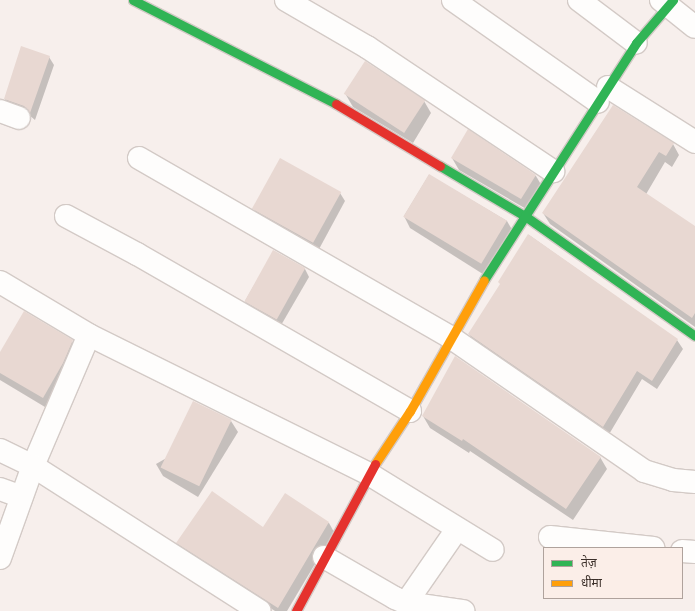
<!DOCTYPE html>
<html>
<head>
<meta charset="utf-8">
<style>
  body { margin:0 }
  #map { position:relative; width:695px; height:611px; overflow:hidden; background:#f7efec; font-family:Jost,"Noto Sans Devanagari",sans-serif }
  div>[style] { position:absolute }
  .shadow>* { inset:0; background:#0003 }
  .building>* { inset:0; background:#e8d8d2; transform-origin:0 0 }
  .roads { filter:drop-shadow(1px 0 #d3cac6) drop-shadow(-1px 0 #d3cac6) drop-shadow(0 1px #d3cac6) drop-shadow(0 -1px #d3cac6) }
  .street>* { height:22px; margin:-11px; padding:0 11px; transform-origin:11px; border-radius:11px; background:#fefdfc }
  .fast>* { height:9px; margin:-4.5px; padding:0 4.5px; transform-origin:4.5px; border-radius:4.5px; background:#30b455 }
  .slow>* { height:9px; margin:-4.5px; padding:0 4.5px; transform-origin:4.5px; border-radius:4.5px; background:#ff9f0a }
  .jam>* { height:9px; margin:-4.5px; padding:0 4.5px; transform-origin:4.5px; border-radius:4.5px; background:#e5322d }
  span { translate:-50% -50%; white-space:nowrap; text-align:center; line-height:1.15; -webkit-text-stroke:3.5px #fbeee8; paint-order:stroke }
  .legend { position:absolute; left:543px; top:547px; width:140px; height:52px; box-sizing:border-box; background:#fbeee8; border:1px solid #afa29c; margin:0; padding:5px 7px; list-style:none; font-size:12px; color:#3c302a }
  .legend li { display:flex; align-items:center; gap:8px; height:20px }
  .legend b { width:20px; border:1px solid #afa29c }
</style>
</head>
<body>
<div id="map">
  <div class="shadow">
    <i style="clip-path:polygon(49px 57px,54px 65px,35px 120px,29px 115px,10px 107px,5px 99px)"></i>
    <i style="clip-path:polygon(346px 95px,424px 101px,431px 113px,413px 143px,353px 107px)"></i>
    <i style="clip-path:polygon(468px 131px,536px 176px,543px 188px,528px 210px,459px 170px,452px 158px)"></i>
    <i style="clip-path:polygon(673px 144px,679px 155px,672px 167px,665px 162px,645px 196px,695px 227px,695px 327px,550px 224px,543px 213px)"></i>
    <i style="clip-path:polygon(429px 175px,507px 221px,514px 233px,486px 276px,410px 228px,404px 216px)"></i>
    <i style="clip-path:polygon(340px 193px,345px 201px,318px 251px,259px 218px,254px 209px)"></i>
    <i style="clip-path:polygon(529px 235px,677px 340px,683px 349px,657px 389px,642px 379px,608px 436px,474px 343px,469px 334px,501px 285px)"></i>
    <i style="clip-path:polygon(274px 251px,305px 269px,309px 277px,280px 327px,250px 309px,245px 301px)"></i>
    <i style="clip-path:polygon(72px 341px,79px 353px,50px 410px,0 380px,0 354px)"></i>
    <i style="clip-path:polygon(423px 416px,600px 457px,607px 469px,573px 520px,470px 451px,469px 453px,430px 428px)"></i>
    <i style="clip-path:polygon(231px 421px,238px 432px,198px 497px,163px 476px,156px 464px)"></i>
    <i style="clip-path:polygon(329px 523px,334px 532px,287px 611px,275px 611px,183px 552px,177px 543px,263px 529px)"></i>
  </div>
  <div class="building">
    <i style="clip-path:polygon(21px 46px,50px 56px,30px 113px,24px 106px,4px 99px)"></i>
    <i style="left:365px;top:61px;width:72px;height:39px;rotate:33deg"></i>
    <i style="clip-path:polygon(613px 105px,674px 143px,666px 156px,659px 152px,637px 187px,695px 226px,695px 313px,692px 318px,542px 213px)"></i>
    <i style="clip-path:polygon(468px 129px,536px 175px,521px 199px,451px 158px)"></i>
    <i style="left:280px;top:158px;width:70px;height:58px;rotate:29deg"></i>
    <i style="left:429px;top:174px;width:91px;height:50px;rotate:31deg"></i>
    <i style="clip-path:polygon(528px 234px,678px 339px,652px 381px,637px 371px,603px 427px,468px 334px,500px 284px,498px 282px)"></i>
    <i style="left:273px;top:250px;width:37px;height:59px;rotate:29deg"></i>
    <i style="clip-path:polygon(24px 311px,73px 340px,63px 363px,43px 398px,0 373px,0 352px)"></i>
    <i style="clip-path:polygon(455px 356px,601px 457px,566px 509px,463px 439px,462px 441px,422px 416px)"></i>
    <i style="left:193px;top:401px;width:43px;height:74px;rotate:26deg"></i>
    <i style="clip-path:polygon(212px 491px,263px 527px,285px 493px,329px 522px,278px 608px,176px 543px)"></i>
  </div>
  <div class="roads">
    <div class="street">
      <i style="left:286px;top:0;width:94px;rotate:30.1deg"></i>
      <i style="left:367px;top:47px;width:224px;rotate:33.7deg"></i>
      <i style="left:453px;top:0;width:177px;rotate:35.1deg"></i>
      <i style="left:579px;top:0;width:71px;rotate:37deg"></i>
      <i style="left:661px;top:0;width:43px;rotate:38.5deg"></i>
      <i style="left:608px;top:87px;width:103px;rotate:32.3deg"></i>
      <i style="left:0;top:111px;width:20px;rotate:20deg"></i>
      <i style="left:139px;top:158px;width:359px;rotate:29.9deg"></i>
      <i style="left:450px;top:337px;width:236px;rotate:34.6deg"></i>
      <i style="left:644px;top:471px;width:30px;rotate:17deg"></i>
      <i style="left:673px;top:480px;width:22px;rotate:5deg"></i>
      <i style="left:66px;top:216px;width:81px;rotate:28.2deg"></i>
      <i style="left:137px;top:254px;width:315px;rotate:29.9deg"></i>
      <i style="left:0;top:282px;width:104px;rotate:30.8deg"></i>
      <i style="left:89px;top:335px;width:313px;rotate:26.4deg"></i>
      <i style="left:369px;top:474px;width:145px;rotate:31.5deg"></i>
      <i style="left:0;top:450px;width:37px;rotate:26deg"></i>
      <i style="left:33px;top:466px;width:142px;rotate:-66.9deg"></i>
      <i style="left:0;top:489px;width:23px;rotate:20deg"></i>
      <i style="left:550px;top:537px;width:104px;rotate:6.1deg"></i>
      <i style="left:682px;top:551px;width:13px;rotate:4deg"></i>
      <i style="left:324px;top:557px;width:82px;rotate:30deg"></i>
      <i style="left:395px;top:598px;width:12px;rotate:24deg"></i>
      <i style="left:406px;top:603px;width:58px;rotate:8deg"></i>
      <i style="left:0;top:558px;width:98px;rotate:-70.3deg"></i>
      <i style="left:33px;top:466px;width:269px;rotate:32.6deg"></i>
      <i style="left:406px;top:603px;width:90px;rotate:-55.4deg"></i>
    </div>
    <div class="fast">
      <i style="left:133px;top:0;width:228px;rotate:27.1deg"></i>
      <i style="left:440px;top:166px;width:99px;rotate:30.5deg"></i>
      <i style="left:525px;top:216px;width:208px;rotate:35.2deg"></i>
      <i style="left:484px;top:280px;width:282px;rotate:-57.3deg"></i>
      <i style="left:636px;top:43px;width:57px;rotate:-49.3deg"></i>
    </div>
    <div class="slow">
      <i style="left:375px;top:464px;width:64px;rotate:-56.6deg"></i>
      <i style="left:410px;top:411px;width:150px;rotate:-60.5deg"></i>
    </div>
    <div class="jam">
      <i style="left:336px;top:104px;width:121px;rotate:30.8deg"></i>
      <i style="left:296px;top:611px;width:167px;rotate:-61.7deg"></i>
    </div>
  </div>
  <ul class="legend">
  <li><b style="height:5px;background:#30b455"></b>तेज़</li>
  <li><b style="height:5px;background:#ff9f0a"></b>धीमा</li>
  </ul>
</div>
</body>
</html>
